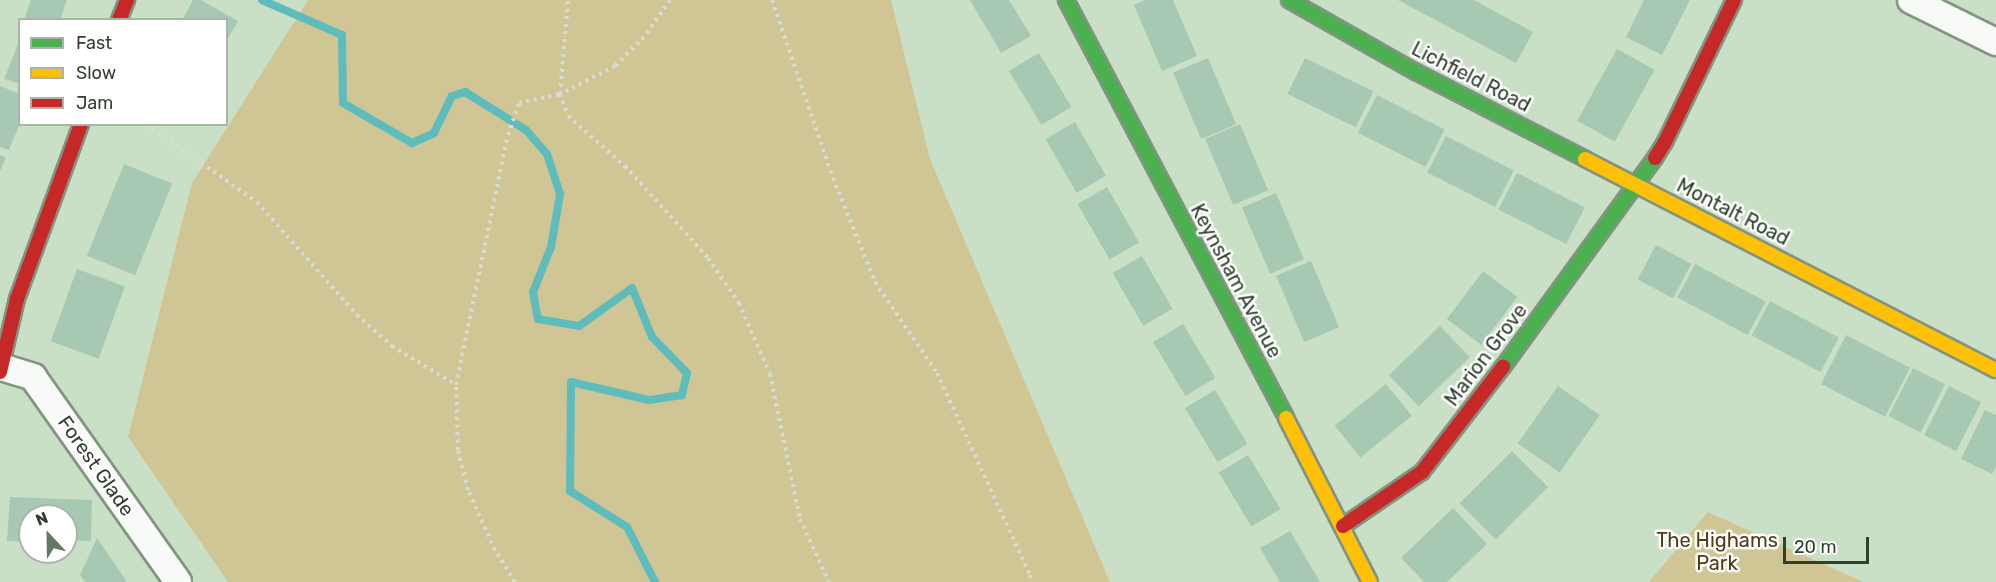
<!DOCTYPE html>
<html>
<head>
<meta charset="utf-8">
<style>
  body { margin:0 }
  #map { position:relative; width:1996px; height:582px; overflow:hidden; background:#c9e0c6; font-family:Rubik,sans-serif }
  div>[style] { position:absolute }
  .green>* { inset:0; background:#d0c695 }
  .stream>* { height:8px; margin:-4px; padding:0 4px; transform-origin:4px; border-radius:4px; background:#5ebdbc }
  .building>* { inset:0; background:#a7c8b2; transform-origin:0 0 }
  .path>* { height:4px; margin-top:-2px; transform-origin:0; background:repeating-linear-gradient(90deg,#d7ddd5 0 3px,transparent 0 7.5px) }
  .roads { filter:drop-shadow(2px 0 #829480) drop-shadow(-2px 0 #829480) drop-shadow(0 2px #829480) drop-shadow(0 -2px #829480) }
  .street>* { height:26px; margin:-13px; padding:0 13px; transform-origin:13px; border-radius:13px; background:#f7faf6 }
  .fast>* { height:14px; margin:-7px; padding:0 7px; transform-origin:7px; border-radius:7px; background:#4caf50 }
  .slow>* { height:14px; margin:-7px; padding:0 7px; transform-origin:7px; border-radius:7px; background:#ffc107 }
  .jam>* { height:14px; margin:-7px; padding:0 7px; transform-origin:7px; border-radius:7px; background:#c62828 }
  span { translate:-50% -50%; white-space:nowrap; text-align:center; line-height:1.15; -webkit-text-stroke:5px #fff; paint-order:stroke }
  .street-label { font-size:20px; color:#2f402d }
  .park-label { font-size:20px; color:#513c11 }
  .legend { position:absolute; left:18px; top:18px; width:210px; height:108px; box-sizing:border-box; background:#fff; border:2px solid #acb3ab; margin:0; padding:8px 10px; list-style:none; font-size:18px; color:#2f402d }
  .legend li { display:flex; align-items:center; gap:12px; height:30px }
  .legend b { width:30px; border:2px solid #acb3ab }
  .north { position:absolute; left:18px; top:504px; width:60px; height:60px; box-sizing:border-box; background:#fff; border:2px solid #acb3ab; border-radius:50%; rotate:338deg; font-size:16px; font-weight:700; line-height:24px; text-align:center; color:#2f402d }
  .north::after { content:''; display:block; margin:auto; width:21px; height:27px; background:#657863; clip-path:polygon(50% 0,100% 100%,50% 72%,0 100%) }
  .scale { position:absolute; left:1783px; top:537px; width:86px; height:27px; box-sizing:border-box; border:3px solid #2f402d; border-top:0; padding-left:8px; font-size:18px; line-height:21px; white-space:nowrap; color:#2f402d; -webkit-text-stroke:4px #fff; paint-order:stroke }
</style>
</head>
<body>
<div id="map">
  <div class="green">
    <i style="clip-path:polygon(308px 0,891px 0,930px 159px,1110px 582px,228px 582px,128px 437px,192px 183px)"></i>
    <i style="clip-path:polygon(1708px 512px,1863px 582px,1649px 582px)"></i>
  </div>
  <div class="stream">
    <i style="left:262px;top:0;width:87px;rotate:23.6deg"></i>
    <i style="left:342px;top:35px;width:68px;rotate:89.2deg"></i>
    <i style="left:343px;top:103px;width:80px;rotate:30.1deg"></i>
    <i style="left:412px;top:143px;width:24px;rotate:-24deg"></i>
    <i style="left:434px;top:133px;width:41px;rotate:-64.1deg"></i>
    <i style="left:452px;top:96px;width:14px;rotate:-17deg"></i>
    <i style="left:465px;top:92px;width:72px;rotate:31.9deg"></i>
    <i style="left:526px;top:130px;width:32px;rotate:49deg"></i>
    <i style="left:547px;top:154px;width:42px;rotate:72deg"></i>
    <i style="left:560px;top:194px;width:54px;rotate:99.6deg"></i>
    <i style="left:551px;top:247px;width:48px;rotate:111.8deg"></i>
    <i style="left:533px;top:292px;width:27px;rotate:80deg"></i>
    <i style="left:538px;top:319px;width:42px;rotate:9.7deg"></i>
    <i style="left:579px;top:326px;width:65px;rotate:-35.6deg"></i>
    <i style="left:632px;top:288px;width:53px;rotate:67.8deg"></i>
    <i style="left:652px;top:337px;width:50px;rotate:45.8deg"></i>
    <i style="left:687px;top:373px;width:23px;rotate:103deg"></i>
    <i style="left:682px;top:395px;width:33px;rotate:171deg"></i>
    <i style="left:649px;top:400px;width:80px;rotate:-167deg"></i>
    <i style="left:571px;top:382px;width:109px;rotate:90.5deg"></i>
    <i style="left:570px;top:491px;width:67px;rotate:32.3deg"></i>
    <i style="left:627px;top:527px;width:62px;rotate:63deg"></i>
  </div>
  <div class="building">
    <i style="clip-path:polygon(31px 0,67px 0,60px 20px,32px 20px,25px 17px)"></i>
    <i style="clip-path:polygon(193px 0,201px 0,238px 21px,226px 42px,226px 20px,182px 20px)"></i>
    <i style="clip-path:polygon(970px 0,1009px 0,1031px 36px,1001px 53px)"></i>
    <i style="clip-path:polygon(1145px 0,1173px 0,1197px 56px,1162px 71px,1134px 5px)"></i>
    <i style="clip-path:polygon(1398px 0,1474px 0,1533px 32px,1516px 63px)"></i>
    <i style="clip-path:polygon(1644px 0,1690px 0,1662px 55px,1626px 37px)"></i>
    <i style="clip-path:polygon(20px 39px,20px 84px,4px 79px)"></i>
    <i style="left:1617px;top:49px;width:43px;height:82px;rotate:29deg"></i>
    <i style="left:1039px;top:53px;width:63px;height:35px;rotate:59deg"></i>
    <i style="left:1208px;top:58px;width:72px;height:38px;rotate:67deg"></i>
    <i style="left:1305px;top:58px;width:76px;height:40px;rotate:26deg"></i>
    <i style="clip-path:polygon(0 86px,20px 94px,20px 123px,9px 150px,0 147px)"></i>
    <i style="left:1377px;top:95px;width:76px;height:42px;rotate:27deg"></i>
    <i style="left:1075px;top:122px;width:62px;height:34px;rotate:60deg"></i>
    <i style="left:1240px;top:124px;width:72px;height:38px;rotate:67deg"></i>
    <i style="left:1446px;top:136px;width:76px;height:41px;rotate:27deg"></i>
    <i style="clip-path:polygon(0 155px,6px 158px,0 171px)"></i>
    <i style="left:124px;top:164px;width:52px;height:99px;rotate:22deg"></i>
    <i style="left:1517px;top:173px;width:76px;height:41px;rotate:27deg"></i>
    <i style="left:1107px;top:187px;width:64px;height:34px;rotate:60deg"></i>
    <i style="left:1276px;top:193px;width:72px;height:37px;rotate:67deg"></i>
    <i style="left:1656px;top:245px;width:40px;height:39px;rotate:28deg"></i>
    <i style="left:1142px;top:256px;width:61px;height:34px;rotate:60deg"></i>
    <i style="left:1311px;top:261px;width:72px;height:38px;rotate:67deg"></i>
    <i style="left:1695px;top:264px;width:80px;height:38px;rotate:28deg"></i>
    <i style="left:77px;top:269px;width:51px;height:77px;rotate:20deg"></i>
    <i style="left:1483px;top:271px;width:43px;height:60px;rotate:37deg"></i>
    <i style="left:1770px;top:301px;width:78px;height:39px;rotate:28deg"></i>
    <i style="left:1183px;top:324px;width:63px;height:35px;rotate:59deg"></i>
    <i style="left:1440px;top:326px;width:43px;height:71px;rotate:46deg"></i>
    <i style="left:1846px;top:335px;width:72px;height:55px;rotate:27deg"></i>
    <i style="left:1913px;top:368px;width:36px;height:54px;rotate:27deg"></i>
    <i style="left:1386px;top:384px;width:41px;height:66px;rotate:51deg"></i>
    <i style="left:1558px;top:386px;width:51px;height:70px;rotate:35deg"></i>
    <i style="left:1949px;top:386px;width:36px;height:55px;rotate:27deg"></i>
    <i style="left:1215px;top:390px;width:63px;height:35px;rotate:59deg"></i>
    <i style="clip-path:polygon(1985px 410px,1996px 415px,1996px 467px,1992px 474px,1961px 459px)"></i>
    <i style="left:1512px;top:451px;width:51px;height:74px;rotate:45deg"></i>
    <i style="left:1248px;top:455px;width:63px;height:34px;rotate:59deg"></i>
    <i style="clip-path:polygon(10px 497px,92px 500px,91px 541px,66px 540px,66px 516px,30px 516px,30px 542px,7px 541px)"></i>
    <i style="clip-path:polygon(1453px 508px,1487px 544px,1447px 582px,1424px 582px,1401px 558px)"></i>
    <i style="clip-path:polygon(1290px 531px,1306px 558px,1320px 582px,1280px 582px,1260px 548px)"></i>
    <i style="clip-path:polygon(97px 538px,127px 582px,85px 582px,80px 575px)"></i>
  </div>
  <div class="path">
    <i style="left:670px;top:0;width:45px;rotate:125.1deg"></i>
    <i style="left:644px;top:37px;width:41px;rotate:135deg"></i>
    <i style="left:615px;top:66px;width:62px;rotate:153deg"></i>
    <i style="left:560px;top:94px;width:23px;rotate:70deg"></i>
    <i style="left:568px;top:116px;width:76px;rotate:41.3deg"></i>
    <i style="left:625px;top:166px;width:124px;rotate:47.9deg"></i>
    <i style="left:708px;top:258px;width:55px;rotate:55.4deg"></i>
    <i style="left:739px;top:303px;width:77px;rotate:66.4deg"></i>
    <i style="left:770px;top:374px;width:148px;rotate:78.3deg"></i>
    <i style="left:800px;top:519px;width:69px;rotate:65.3deg"></i>
    <i style="left:772px;top:0;width:188px;rotate:71.1deg"></i>
    <i style="left:833px;top:178px;width:112px;rotate:68deg"></i>
    <i style="left:875px;top:282px;width:110px;rotate:55.7deg"></i>
    <i style="left:937px;top:373px;width:222px;rotate:65.3deg"></i>
    <i style="left:1030px;top:575px;width:7px;rotate:90deg"></i>
    <i style="left:146px;top:124px;width:136px;rotate:35.1deg"></i>
    <i style="left:257px;top:202px;width:151px;rotate:48.5deg"></i>
    <i style="left:357px;top:315px;width:47px;rotate:41.5deg"></i>
    <i style="left:392px;top:346px;width:75px;rotate:31.4deg"></i>
    <i style="left:515px;top:582px;width:38px;rotate:-122deg"></i>
    <i style="left:495px;top:550px;width:66px;rotate:-114.2deg"></i>
    <i style="left:468px;top:490px;width:41px;rotate:-104deg"></i>
    <i style="left:458px;top:450px;width:65px;rotate:-91.8deg"></i>
    <i style="left:456px;top:385px;width:255px;rotate:-78.3deg"></i>
    <i style="left:508px;top:135px;width:34px;rotate:-71deg"></i>
    <i style="left:519px;top:103px;width:42px;rotate:-12.4deg"></i>
    <i style="left:560px;top:94px;width:94px;rotate:-85.1deg"></i>
  </div>
  <div class="roads">
    <div class="street">
      <i style="left:1911px;top:0;width:95px;rotate:26.3deg"></i>
      <i style="left:1px;top:367px;width:34px;rotate:17deg"></i>
      <i style="left:33px;top:377px;width:251px;rotate:54.7deg"></i>
    </div>
    <div class="fast">
      <i style="left:1066px;top:0;width:472px;rotate:62.2deg"></i>
      <i style="left:1289px;top:0;width:146px;rotate:29.6deg"></i>
      <i style="left:1416px;top:72px;width:190px;rotate:27.2deg"></i>
      <i style="left:1503px;top:367px;width:258px;rotate:-54deg"></i>
    </div>
    <div class="slow">
      <i style="left:1585px;top:159px;width:462px;rotate:27.2deg"></i>
      <i style="left:1286px;top:418px;width:184px;rotate:62.9deg"></i>
    </div>
    <div class="jam">
      <i style="left:119px;top:20px;width:22px;rotate:-68deg"></i>
      <i style="left:1655px;top:158px;width:19px;rotate:-58deg"></i>
      <i style="left:1665px;top:142px;width:158px;rotate:-64.1deg"></i>
      <i style="left:0;top:372px;width:75px;rotate:-76.9deg"></i>
      <i style="left:17px;top:299px;width:186px;rotate:-69.9deg"></i>
      <i style="left:1343px;top:526px;width:96px;rotate:-34.4deg"></i>
      <i style="left:1422px;top:472px;width:133px;rotate:-52.4deg"></i>
    </div>
  </div>
  <div class="street-label">
    <span style="left:1471px;top:77px;rotate:27deg">Lichfield Road</span>
    <span style="left:1733px;top:212px;rotate:27deg">Montalt Road</span>
    <span style="left:1236px;top:281px;rotate:62deg">Keynsham Avenue</span>
    <span style="left:1486px;top:355px;rotate:-53deg">Marion Grove</span>
    <span style="left:96px;top:466px;rotate:55deg">Forest Glade</span>
  </div>
  <div class="park-label">
    <span style="left:1717px;top:552px">The Highams<br>Park</span>
  </div>
  <ul class="legend">
  <li><b style="height:8px;background:#4caf50"></b>Fast</li>
  <li><b style="height:8px;background:#ffc107"></b>Slow</li>
  <li><b style="height:8px;background:#c62828"></b>Jam</li>
  </ul>
  <div class="north">N</div>
  <div class="scale">20 m</div>
</div>
</body>
</html>
